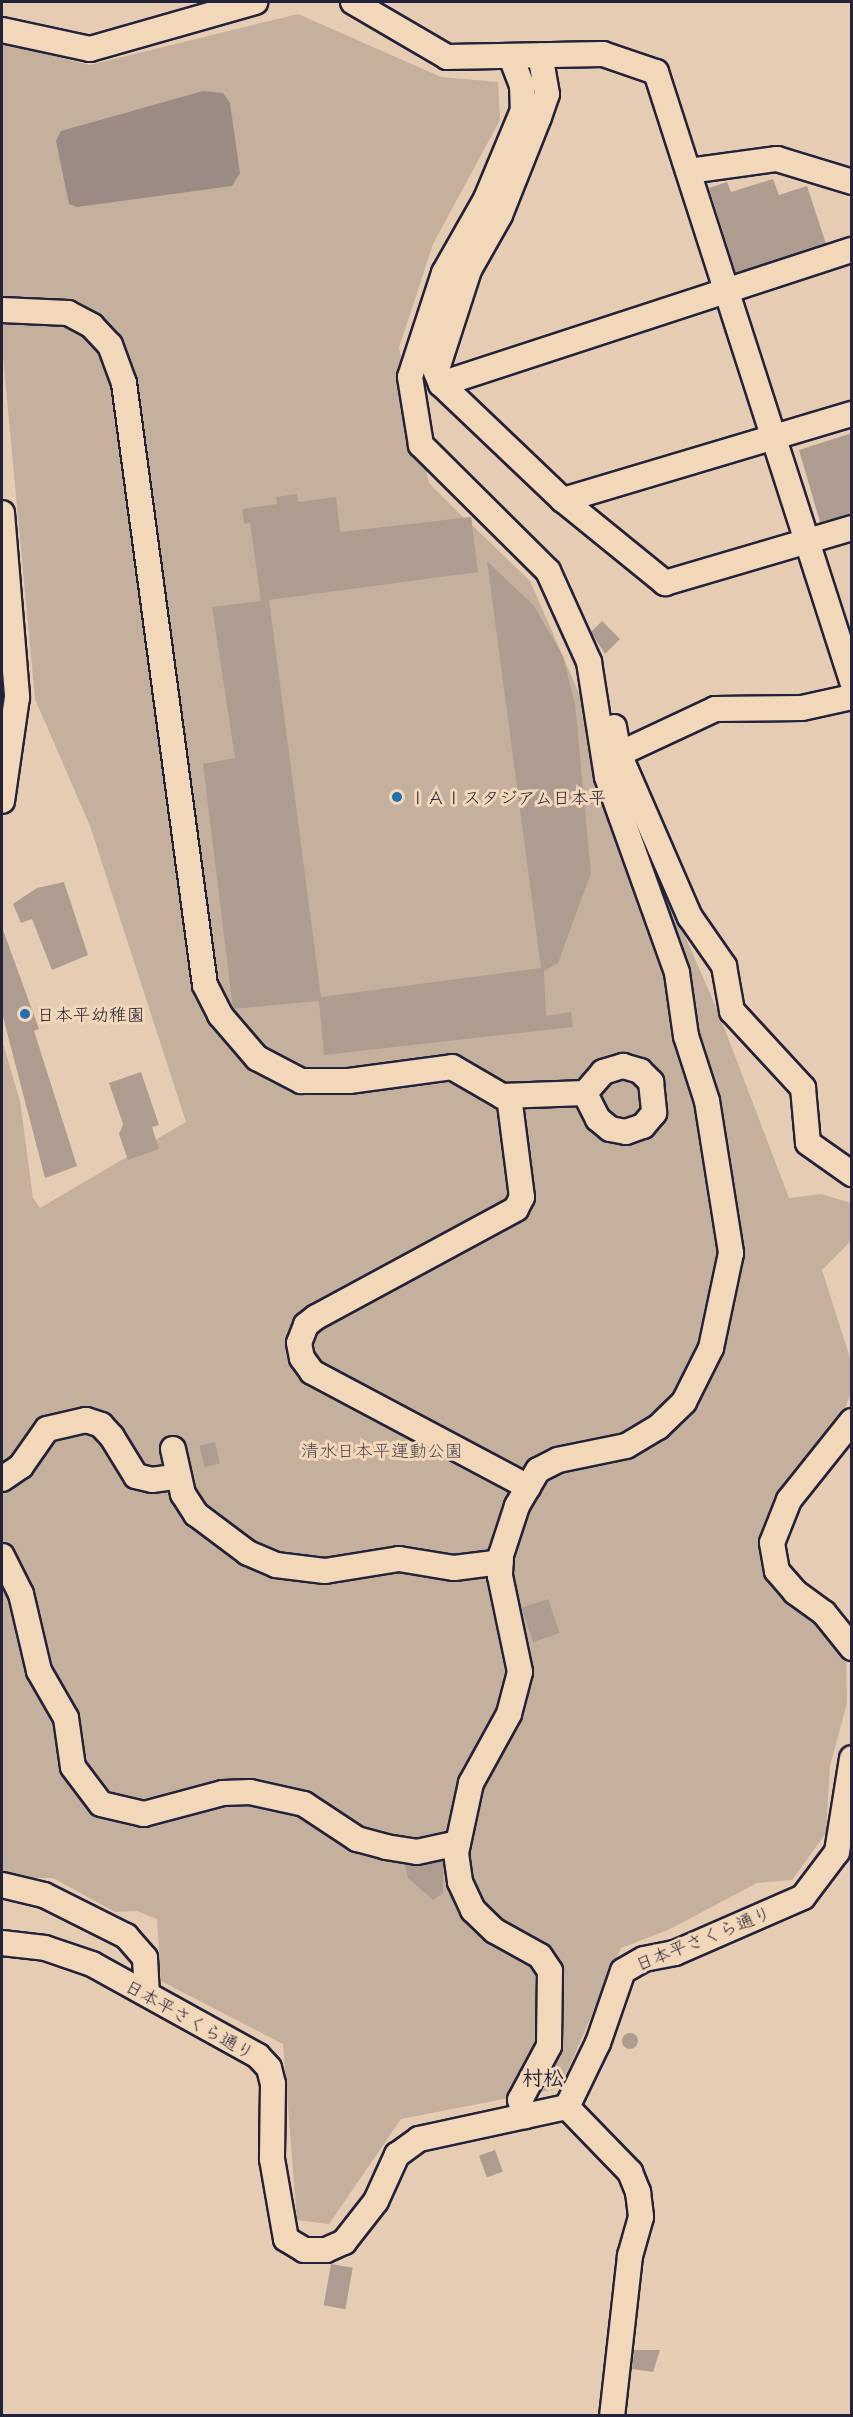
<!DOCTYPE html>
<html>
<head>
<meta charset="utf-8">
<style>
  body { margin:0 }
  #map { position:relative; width:853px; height:2417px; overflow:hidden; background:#e5ccb2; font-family:Mali,"Klee One",sans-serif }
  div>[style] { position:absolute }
  .green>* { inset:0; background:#c5b09e }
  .water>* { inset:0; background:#9b8b84 }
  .building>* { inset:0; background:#af9c91; transform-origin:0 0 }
  .round { border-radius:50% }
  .roads { filter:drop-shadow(2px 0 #22223b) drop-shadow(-2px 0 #22223b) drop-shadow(0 2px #22223b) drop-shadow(0 -2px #22223b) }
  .minor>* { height:24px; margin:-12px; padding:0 12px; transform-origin:12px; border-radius:12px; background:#f2d7b9 }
  .dots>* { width:16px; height:16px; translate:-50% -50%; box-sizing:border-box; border:3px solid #f2d7b9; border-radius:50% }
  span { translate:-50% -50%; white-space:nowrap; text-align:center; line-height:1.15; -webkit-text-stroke:6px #f2d7b9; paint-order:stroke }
  .poi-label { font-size:18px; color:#22223b }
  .left { translate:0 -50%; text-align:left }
  .park-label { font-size:18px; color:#4b4654 }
  .street-label { font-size:18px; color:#22223b }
  .quarter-label { font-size:21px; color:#22223b; font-weight:700 }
  .frame { position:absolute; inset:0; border:3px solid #22223b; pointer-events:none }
</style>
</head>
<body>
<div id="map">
  <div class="green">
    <i style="clip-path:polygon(298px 14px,441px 77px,498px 82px,500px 120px,433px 244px,399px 348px,429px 483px,464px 518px,471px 517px,472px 525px,530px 581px,719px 1014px,789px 1198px,821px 1194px,851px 1203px,851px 1241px,822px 1270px,851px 1361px,851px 1392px,841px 1420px,767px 1522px,776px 1578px,846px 1656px,847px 1703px,830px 1766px,826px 1833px,792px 1880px,757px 1883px,668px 1930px,621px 1948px,560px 2088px,401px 2119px,329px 2224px,297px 2220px,283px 2044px,161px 1981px,157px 1919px,137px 1911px,115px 1912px,53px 1878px,2px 1878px,2px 1040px,20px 1101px,33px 1198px,40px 1208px,186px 1122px,90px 826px,35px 699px,2px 346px,2px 43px,90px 65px)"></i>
  </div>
  <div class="water">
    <i style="clip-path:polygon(203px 91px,223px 93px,230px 103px,240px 173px,232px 186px,77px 207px,69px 204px,56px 141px,61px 131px)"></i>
  </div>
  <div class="building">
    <i style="clip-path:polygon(773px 179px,779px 195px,807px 186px,826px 244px,736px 273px,709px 188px,727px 182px,731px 192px)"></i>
    <i style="clip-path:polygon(852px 433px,852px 514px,820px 522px,799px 450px)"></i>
    <i style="clip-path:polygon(297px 494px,298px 502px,336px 497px,340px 532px,471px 517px,478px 572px,269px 600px,321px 997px,541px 968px,487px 561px,534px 606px,563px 656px,575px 704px,591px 873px,558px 963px,544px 971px,546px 1016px,571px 1012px,573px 1027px,324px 1055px,319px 1001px,233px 1009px,203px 764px,235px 758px,212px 607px,261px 601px,250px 523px,244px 524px,242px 509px,277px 504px,276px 497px)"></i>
    <i style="clip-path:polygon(602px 621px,620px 639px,605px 654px,591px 632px)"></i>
    <i style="clip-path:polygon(64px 882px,88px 955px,52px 970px,32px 919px,21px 923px,13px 904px,37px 888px)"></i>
    <i style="clip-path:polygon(3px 930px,39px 1029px,34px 1031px,77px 1166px,45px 1178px,2px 1013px)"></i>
    <i style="clip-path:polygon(141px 1072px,159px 1125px,152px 1127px,159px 1149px,128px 1160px,119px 1134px,123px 1124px,109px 1083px)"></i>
    <i style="left:215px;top:1442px;width:22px;height:16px;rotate:77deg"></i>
    <i style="left:548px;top:1599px;width:36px;height:28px;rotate:71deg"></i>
    <i style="clip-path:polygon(443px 1861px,443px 1893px,433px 1900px,408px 1878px,405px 1865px)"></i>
    <i class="round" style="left:622px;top:2033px;width:16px;height:16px"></i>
    <i style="left:495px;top:2150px;width:23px;height:17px;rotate:70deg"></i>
    <i style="left:331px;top:2264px;width:22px;height:42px;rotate:10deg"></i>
    <i style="clip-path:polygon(634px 2350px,660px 2350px,653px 2372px,632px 2369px)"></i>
  </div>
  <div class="roads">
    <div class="minor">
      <i style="left:353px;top:2px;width:109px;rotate:30.3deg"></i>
      <i style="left:447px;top:57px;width:156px;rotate:-1.1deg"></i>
      <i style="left:603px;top:54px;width:56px;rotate:18.8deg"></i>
      <i style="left:656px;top:72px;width:640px;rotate:72.16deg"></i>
      <i style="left:2px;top:30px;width:90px;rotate:12.2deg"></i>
      <i style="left:90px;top:49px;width:172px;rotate:-15.9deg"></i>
      <i style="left:511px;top:57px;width:30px;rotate:69deg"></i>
      <i style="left:522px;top:85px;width:25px;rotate:88deg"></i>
      <i style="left:523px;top:110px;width:96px;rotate:112.6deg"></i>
      <i style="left:486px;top:199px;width:85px;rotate:119.6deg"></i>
      <i style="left:444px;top:273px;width:109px;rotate:108.1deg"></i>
      <i style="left:410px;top:377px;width:69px;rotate:80.8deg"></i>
      <i style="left:421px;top:445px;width:179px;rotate:44.8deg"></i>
      <i style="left:548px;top:571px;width:100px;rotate:65.7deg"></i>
      <i style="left:589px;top:662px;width:116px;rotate:81.1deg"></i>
      <i style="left:607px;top:777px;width:208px;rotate:70.3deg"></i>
      <i style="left:677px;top:973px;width:64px;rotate:81.9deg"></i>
      <i style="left:686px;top:1036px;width:68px;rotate:72.1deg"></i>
      <i style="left:707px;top:1101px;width:154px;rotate:81deg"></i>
      <i style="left:731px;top:1253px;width:97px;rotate:101.9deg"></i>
      <i style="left:711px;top:1348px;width:60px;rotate:116.6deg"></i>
      <i style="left:684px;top:1402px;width:36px;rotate:136deg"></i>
      <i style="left:658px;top:1427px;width:37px;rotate:149deg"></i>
      <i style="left:626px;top:1446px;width:69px;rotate:168.4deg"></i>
      <i style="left:558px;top:1460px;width:22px;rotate:153deg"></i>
      <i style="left:538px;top:1470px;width:42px;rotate:120.3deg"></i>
      <i style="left:517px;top:1506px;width:52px;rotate:108.1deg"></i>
      <i style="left:501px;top:1555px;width:21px;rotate:93deg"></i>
      <i style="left:500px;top:1576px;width:98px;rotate:78.2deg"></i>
      <i style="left:520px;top:1672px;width:43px;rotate:104.7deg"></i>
      <i style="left:509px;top:1714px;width:79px;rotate:118.8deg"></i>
      <i style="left:471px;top:1783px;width:72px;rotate:102.1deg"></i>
      <i style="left:456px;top:1853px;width:29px;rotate:82deg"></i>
      <i style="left:460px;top:1882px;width:31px;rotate:65deg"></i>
      <i style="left:473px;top:1910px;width:30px;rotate:44deg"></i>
      <i style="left:495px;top:1931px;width:51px;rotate:29.1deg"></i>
      <i style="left:540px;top:1956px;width:18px;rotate:56deg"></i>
      <i style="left:550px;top:1971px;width:75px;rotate:90.8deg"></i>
      <i style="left:549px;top:2046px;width:61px;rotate:118.2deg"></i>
      <i style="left:520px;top:2100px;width:17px;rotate:73deg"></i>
      <i style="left:523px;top:110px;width:17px;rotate:24deg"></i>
      <i style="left:539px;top:117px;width:105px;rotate:111.7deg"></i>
      <i style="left:500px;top:215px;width:63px;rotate:119.4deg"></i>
      <i style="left:469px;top:270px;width:107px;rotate:107.9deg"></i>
      <i style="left:436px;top:372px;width:13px;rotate:67deg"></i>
      <i style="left:441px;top:384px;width:168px;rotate:43.6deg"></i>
      <i style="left:563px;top:500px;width:132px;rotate:39.1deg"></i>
      <i style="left:665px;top:583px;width:195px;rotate:-16.4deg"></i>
      <i style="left:539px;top:117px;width:24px;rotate:-71deg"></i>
      <i style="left:547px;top:94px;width:39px;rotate:-100deg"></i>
      <i style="left:689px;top:171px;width:89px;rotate:-7.8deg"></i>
      <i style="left:777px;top:159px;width:78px;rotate:17deg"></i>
      <i style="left:2px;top:310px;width:66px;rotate:2.6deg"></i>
      <i style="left:68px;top:313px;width:27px;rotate:28deg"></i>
      <i style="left:92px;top:326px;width:26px;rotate:47deg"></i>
      <i style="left:110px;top:345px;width:40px;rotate:69.8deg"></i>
      <i style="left:124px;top:383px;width:607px;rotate:82.34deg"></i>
      <i style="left:205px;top:985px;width:34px;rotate:63deg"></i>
      <i style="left:220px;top:1015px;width:57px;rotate:49.3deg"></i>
      <i style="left:257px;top:1058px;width:50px;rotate:27.6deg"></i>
      <i style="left:301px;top:1081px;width:48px"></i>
      <i style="left:349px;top:1081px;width:104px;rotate:-7.7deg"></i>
      <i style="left:452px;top:1067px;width:58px;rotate:30.1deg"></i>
      <i style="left:502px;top:1096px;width:83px;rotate:-2.1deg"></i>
      <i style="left:585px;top:1093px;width:28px;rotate:-49deg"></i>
      <i style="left:603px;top:1072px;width:21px;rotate:-17deg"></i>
      <i style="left:623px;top:1066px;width:18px;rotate:16deg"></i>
      <i style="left:640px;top:1071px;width:16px;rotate:45deg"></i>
      <i style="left:651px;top:1082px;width:31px;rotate:84deg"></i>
      <i style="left:654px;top:1113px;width:17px;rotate:130deg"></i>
      <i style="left:643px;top:1126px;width:18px;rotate:161deg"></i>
      <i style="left:626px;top:1132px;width:16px;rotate:-169deg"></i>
      <i style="left:610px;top:1129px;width:16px;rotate:-140deg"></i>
      <i style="left:598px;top:1119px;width:29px;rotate:-117deg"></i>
      <i style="left:441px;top:384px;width:432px;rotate:-18.1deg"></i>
      <i style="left:563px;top:500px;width:302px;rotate:-16.6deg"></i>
      <i style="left:2px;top:513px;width:185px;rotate:85.3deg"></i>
      <i style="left:17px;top:697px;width:105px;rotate:98.2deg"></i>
      <i style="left:614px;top:727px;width:27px;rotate:80deg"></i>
      <i style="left:619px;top:754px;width:178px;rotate:66.5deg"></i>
      <i style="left:690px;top:917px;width:60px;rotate:55.2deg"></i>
      <i style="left:724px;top:966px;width:46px;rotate:79.9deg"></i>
      <i style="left:732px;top:1011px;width:105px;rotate:47.3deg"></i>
      <i style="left:803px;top:1088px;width:55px;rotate:84.8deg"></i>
      <i style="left:808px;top:1143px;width:54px;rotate:35.2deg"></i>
      <i style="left:619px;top:754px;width:106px;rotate:-25.1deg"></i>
      <i style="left:715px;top:709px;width:87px;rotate:-0.7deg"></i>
      <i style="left:802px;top:708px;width:51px;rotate:-12.4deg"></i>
      <i style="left:509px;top:1096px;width:102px;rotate:82.7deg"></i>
      <i style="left:522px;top:1197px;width:13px;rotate:117deg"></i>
      <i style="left:516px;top:1209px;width:227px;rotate:151.6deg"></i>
      <i style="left:316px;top:1317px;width:13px;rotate:141deg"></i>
      <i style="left:306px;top:1325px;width:19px;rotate:111deg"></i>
      <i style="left:299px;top:1343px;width:15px;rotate:79deg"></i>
      <i style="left:302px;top:1358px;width:17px;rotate:54deg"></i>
      <i style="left:312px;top:1372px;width:245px;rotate:28deg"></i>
      <i style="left:852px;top:1421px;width:101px;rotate:128.6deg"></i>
      <i style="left:789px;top:1500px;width:46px;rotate:111.6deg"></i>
      <i style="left:772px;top:1543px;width:28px;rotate:80deg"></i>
      <i style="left:777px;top:1571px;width:28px;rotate:49deg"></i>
      <i style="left:795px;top:1592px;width:36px;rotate:36deg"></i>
      <i style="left:824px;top:1613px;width:45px;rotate:51.3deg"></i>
      <i style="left:173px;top:1449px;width:46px;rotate:77.5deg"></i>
      <i style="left:183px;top:1494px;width:24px;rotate:57deg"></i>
      <i style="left:196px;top:1514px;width:65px;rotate:36.9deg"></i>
      <i style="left:248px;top:1553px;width:30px;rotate:23deg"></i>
      <i style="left:276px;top:1565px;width:49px;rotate:7deg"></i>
      <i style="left:325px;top:1571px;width:75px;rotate:-9.2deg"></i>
      <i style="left:399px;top:1559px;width:56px;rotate:9.3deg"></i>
      <i style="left:454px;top:1568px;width:47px;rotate:-7.3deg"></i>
      <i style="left:2px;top:1479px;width:23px;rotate:-34deg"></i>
      <i style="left:21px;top:1466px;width:45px;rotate:-54.9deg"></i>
      <i style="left:47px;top:1429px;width:40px;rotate:-13deg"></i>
      <i style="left:86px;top:1420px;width:16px;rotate:18deg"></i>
      <i style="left:101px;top:1425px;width:16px;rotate:47deg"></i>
      <i style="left:112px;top:1437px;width:46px;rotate:58.4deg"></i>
      <i style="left:136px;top:1476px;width:16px;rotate:14deg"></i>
      <i style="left:152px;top:1480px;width:27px;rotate:-8deg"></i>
      <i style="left:2px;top:1556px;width:42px;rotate:63.4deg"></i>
      <i style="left:21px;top:1594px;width:79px;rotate:76.8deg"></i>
      <i style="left:39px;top:1671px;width:54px;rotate:60.1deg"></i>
      <i style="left:66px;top:1718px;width:49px;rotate:81.9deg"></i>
      <i style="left:73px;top:1767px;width:46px;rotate:52.9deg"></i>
      <i style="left:101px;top:1804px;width:44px;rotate:13.1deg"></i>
      <i style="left:144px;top:1814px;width:82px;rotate:-14.9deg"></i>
      <i style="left:223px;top:1793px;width:27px;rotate:-2deg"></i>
      <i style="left:250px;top:1792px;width:55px;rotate:12.5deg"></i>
      <i style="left:304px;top:1804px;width:64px;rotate:33.4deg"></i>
      <i style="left:357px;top:1839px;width:30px;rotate:15deg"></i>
      <i style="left:386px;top:1847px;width:31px;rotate:9deg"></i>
      <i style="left:417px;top:1852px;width:42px;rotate:-12.4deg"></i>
      <i style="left:2px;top:1885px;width:43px;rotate:13.4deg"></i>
      <i style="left:44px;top:1895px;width:92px;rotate:26.6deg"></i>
      <i style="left:126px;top:1936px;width:29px;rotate:49deg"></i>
      <i style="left:145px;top:1958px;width:36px;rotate:87deg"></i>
      <i style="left:2px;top:1943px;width:43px;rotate:6.6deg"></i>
      <i style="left:45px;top:1948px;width:50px;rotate:18.8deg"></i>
      <i style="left:92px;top:1964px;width:190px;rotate:29deg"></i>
      <i style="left:258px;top:2056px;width:16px;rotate:47deg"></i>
      <i style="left:269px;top:2068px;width:16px;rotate:76deg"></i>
      <i style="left:273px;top:2084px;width:75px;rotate:90.8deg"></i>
      <i style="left:272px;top:2159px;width:81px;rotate:80.1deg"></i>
      <i style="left:286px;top:2239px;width:21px;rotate:31deg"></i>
      <i style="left:304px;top:2250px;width:22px"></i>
      <i style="left:326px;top:2250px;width:20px;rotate:-24deg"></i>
      <i style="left:344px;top:2242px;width:52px;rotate:-52deg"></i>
      <i style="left:376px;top:2201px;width:51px;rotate:-65.5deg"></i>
      <i style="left:397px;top:2155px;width:27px;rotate:-36deg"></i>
      <i style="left:419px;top:2139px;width:151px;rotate:-12.2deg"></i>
      <i style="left:567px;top:2107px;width:71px;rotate:-64.2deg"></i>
      <i style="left:598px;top:2043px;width:76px;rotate:-70.9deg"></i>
      <i style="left:623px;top:1971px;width:24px;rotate:-30deg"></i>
      <i style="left:644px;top:1959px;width:32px;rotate:-11deg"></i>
      <i style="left:675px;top:1953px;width:140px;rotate:-23.6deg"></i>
      <i style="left:803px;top:1897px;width:56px;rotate:-52.9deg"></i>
      <i style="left:837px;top:1852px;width:95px;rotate:-80.9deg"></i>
      <i style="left:567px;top:2107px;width:91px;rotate:45.9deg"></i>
      <i style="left:630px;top:2172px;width:22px;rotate:68deg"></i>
      <i style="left:638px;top:2192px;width:25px;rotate:83deg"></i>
      <i style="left:641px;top:2217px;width:41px;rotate:105.8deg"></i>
      <i style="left:630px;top:2256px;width:161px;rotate:96.4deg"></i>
    </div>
  </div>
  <div class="dots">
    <i style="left:397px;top:797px;background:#1f6fb2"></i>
    <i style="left:25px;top:1014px;background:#1f6fb2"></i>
  </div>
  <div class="poi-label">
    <span class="left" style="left:409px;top:797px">ＩＡＩスタジアム日本平</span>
    <span class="left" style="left:37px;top:1014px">日本平幼稚園</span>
  </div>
  <div class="park-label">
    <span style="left:382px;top:1450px">清水日本平運動公園</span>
  </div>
  <div class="street-label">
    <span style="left:703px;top:1938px;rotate:-22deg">日本平さくら通り</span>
    <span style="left:190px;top:2019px;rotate:29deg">日本平さくら通り</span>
  </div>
  <div class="quarter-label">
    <span style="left:543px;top:2077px">村松</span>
  </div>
  <div class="frame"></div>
</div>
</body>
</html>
